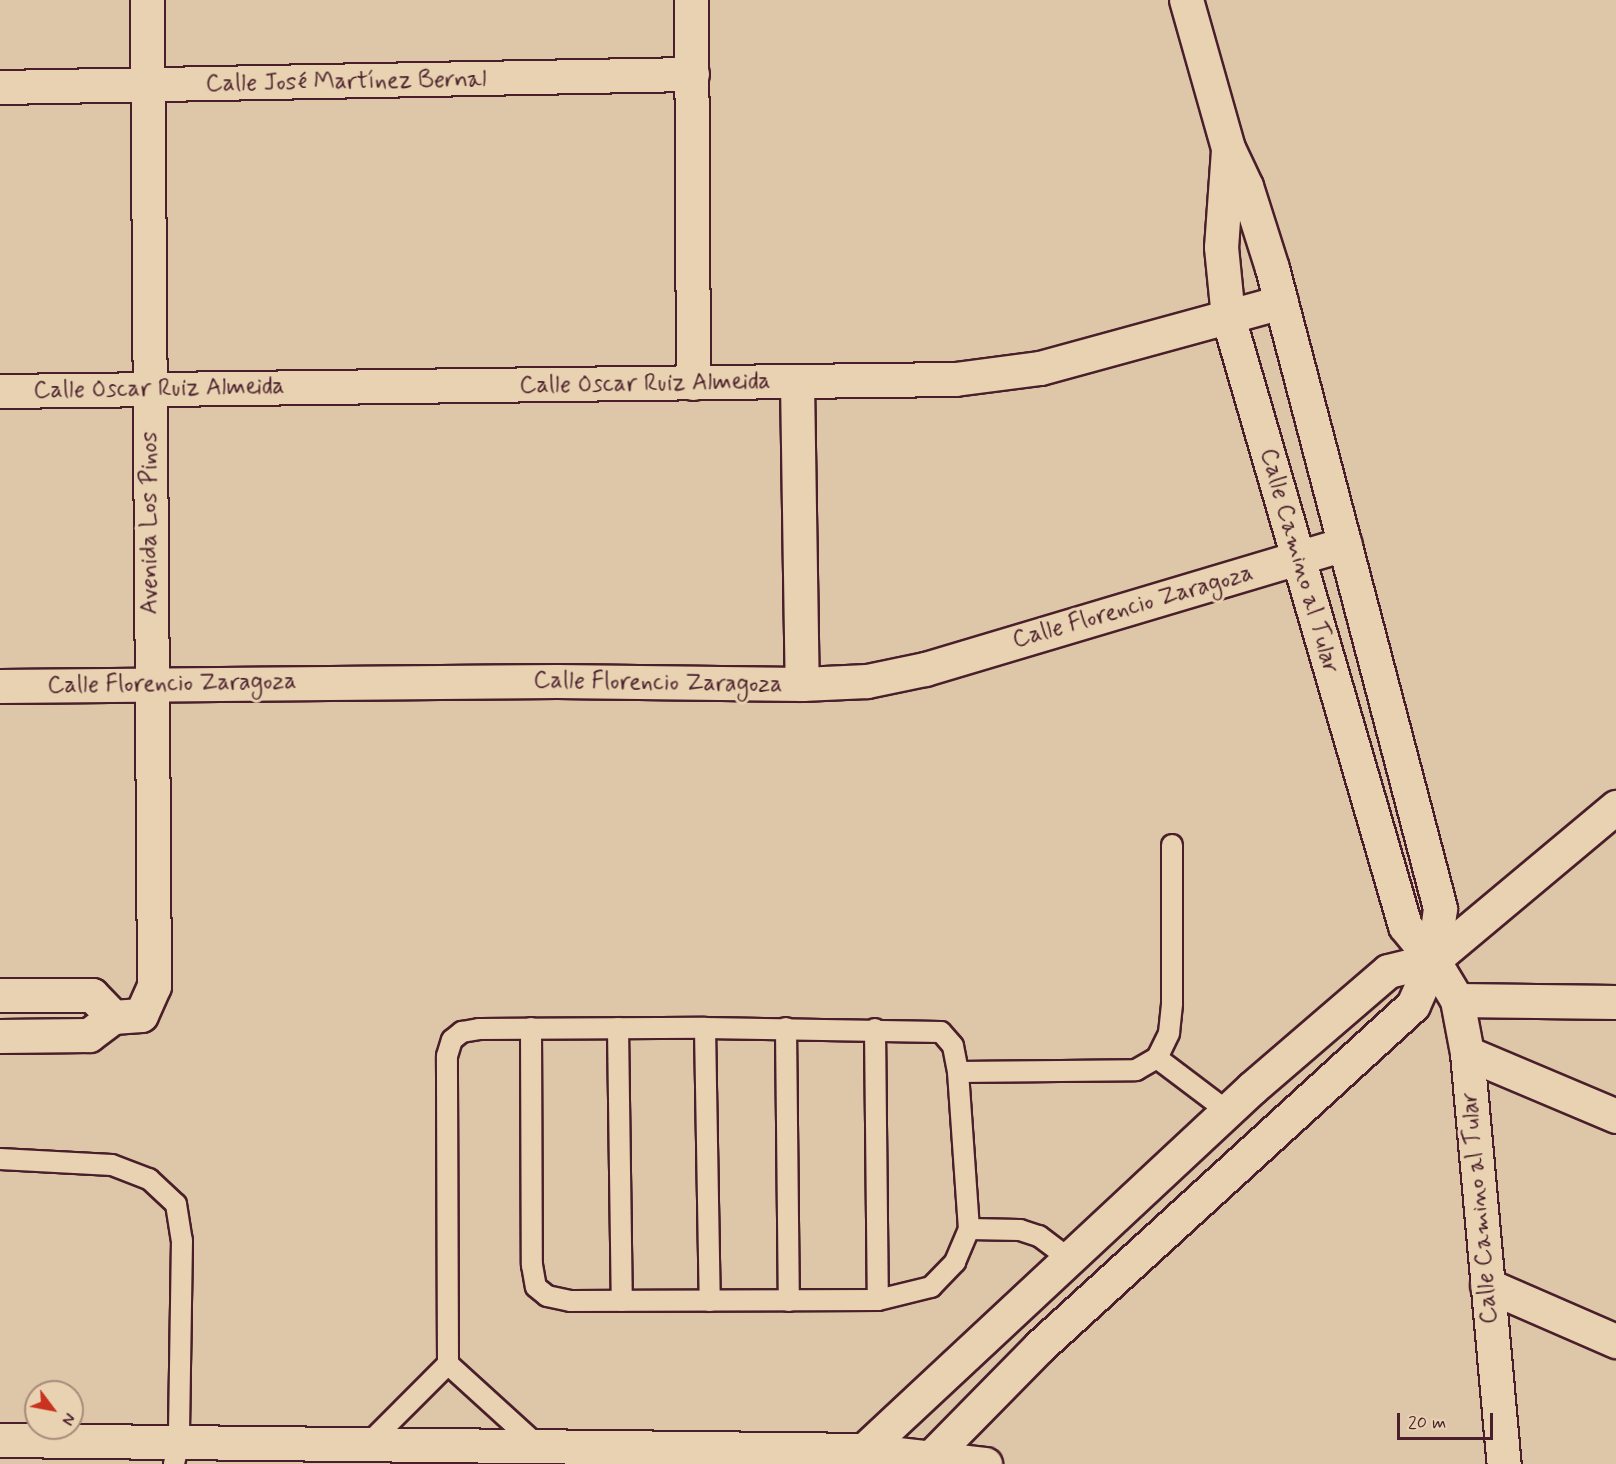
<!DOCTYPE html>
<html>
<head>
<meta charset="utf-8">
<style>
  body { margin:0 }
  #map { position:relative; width:1616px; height:1464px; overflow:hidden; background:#dec7a9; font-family:Mynerve,sans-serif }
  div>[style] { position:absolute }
  .roads { filter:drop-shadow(2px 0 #4a1f2b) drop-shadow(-2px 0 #4a1f2b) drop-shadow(0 2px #4a1f2b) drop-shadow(0 -2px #4a1f2b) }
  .service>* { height:20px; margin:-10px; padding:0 10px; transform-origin:10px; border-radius:10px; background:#e8d2b1 }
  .minor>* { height:33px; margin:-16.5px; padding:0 16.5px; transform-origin:16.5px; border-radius:16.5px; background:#e8d2b1 }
  .primary>* { height:33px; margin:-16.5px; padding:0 16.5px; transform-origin:16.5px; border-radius:16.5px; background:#e8d2b1 }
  span { translate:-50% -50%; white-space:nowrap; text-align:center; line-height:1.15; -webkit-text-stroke:6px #e8d2b1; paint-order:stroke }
  .street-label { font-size:24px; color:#4a1f2b }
  .north { position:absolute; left:24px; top:1380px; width:60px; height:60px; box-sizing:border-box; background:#e8d2b1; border:2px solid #a98a7b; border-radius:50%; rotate:122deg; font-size:16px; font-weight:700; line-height:24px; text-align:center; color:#4a1f2b }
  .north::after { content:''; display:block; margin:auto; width:21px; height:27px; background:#c8321e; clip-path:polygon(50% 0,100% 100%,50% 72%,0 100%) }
  .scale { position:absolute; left:1397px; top:1413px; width:96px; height:27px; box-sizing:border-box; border:3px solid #4a1f2b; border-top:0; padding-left:8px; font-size:18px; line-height:21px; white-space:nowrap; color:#4a1f2b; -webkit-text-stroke:4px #e8d2b1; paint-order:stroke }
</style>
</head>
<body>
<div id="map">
  <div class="roads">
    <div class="service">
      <i style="left:531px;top:1028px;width:237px;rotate:89.8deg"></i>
      <i style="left:532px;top:1265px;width:22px;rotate:80deg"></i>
      <i style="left:536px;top:1287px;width:14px;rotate:39deg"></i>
      <i style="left:547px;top:1296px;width:24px;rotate:12deg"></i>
      <i style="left:570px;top:1301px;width:308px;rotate:-0.2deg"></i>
      <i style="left:878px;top:1300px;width:55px;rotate:-13.8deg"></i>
      <i style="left:931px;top:1287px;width:35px;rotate:-46deg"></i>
      <i style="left:955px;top:1262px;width:36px;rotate:-67deg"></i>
      <i style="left:618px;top:1028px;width:273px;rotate:89.2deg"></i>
      <i style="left:705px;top:1028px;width:273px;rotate:89deg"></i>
      <i style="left:786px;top:1028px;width:273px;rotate:89.4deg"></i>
      <i style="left:875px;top:1029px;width:271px;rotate:89.4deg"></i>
      <i style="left:1157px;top:1058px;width:88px;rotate:37.1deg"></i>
      <i style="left:958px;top:1072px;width:178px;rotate:-0.6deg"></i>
      <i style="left:1136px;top:1070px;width:24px;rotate:-30deg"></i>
      <i style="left:1157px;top:1058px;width:28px;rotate:-64deg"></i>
      <i style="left:1169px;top:1033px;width:30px;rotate:-84deg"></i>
      <i style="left:1172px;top:1003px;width:158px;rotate:-90deg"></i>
      <i style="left:0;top:1159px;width:112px;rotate:3.1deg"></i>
      <i style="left:112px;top:1165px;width:40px;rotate:21deg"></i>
      <i style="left:149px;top:1179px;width:37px;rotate:43deg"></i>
      <i style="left:176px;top:1204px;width:36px;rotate:81deg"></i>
      <i style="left:182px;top:1240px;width:202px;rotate:90.9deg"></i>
      <i style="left:179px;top:1442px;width:23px;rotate:103deg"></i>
      <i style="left:448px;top:1364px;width:120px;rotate:42.3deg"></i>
      <i style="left:367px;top:1445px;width:115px;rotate:-45deg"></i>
      <i style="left:448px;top:1364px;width:308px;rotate:-90.2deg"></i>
      <i style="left:447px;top:1056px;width:17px;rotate:-73deg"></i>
      <i style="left:452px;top:1040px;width:13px;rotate:-39deg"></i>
      <i style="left:462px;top:1032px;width:17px;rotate:-10deg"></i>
      <i style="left:479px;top:1029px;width:226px;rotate:-0.3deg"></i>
      <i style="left:705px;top:1028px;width:236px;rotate:1deg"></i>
      <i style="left:941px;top:1032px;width:18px;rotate:49deg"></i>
      <i style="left:953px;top:1046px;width:26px;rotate:79deg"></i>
      <i style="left:958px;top:1072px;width:157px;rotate:86deg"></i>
      <i style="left:969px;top:1229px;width:51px;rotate:1.1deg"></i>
      <i style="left:1020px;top:1230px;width:20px;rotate:18deg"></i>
      <i style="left:1039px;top:1236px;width:38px;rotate:37deg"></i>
    </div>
    <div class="minor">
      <i style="left:691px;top:0;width:383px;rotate:89.7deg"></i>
      <i style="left:0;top:87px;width:692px;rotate:-1.08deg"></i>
      <i style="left:1228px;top:150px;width:97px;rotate:94.1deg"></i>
      <i style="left:1221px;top:247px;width:70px;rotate:84.3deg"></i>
      <i style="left:1228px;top:317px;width:634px;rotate:73.79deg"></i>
      <i style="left:1405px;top:926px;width:44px;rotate:50.5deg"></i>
      <i style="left:1433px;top:960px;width:47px;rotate:59deg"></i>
      <i style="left:1457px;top:1000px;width:54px;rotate:79.3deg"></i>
      <i style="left:1467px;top:1053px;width:413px;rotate:84.9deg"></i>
      <i style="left:797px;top:382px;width:302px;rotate:89.1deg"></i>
      <i style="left:0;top:391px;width:955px;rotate:-0.72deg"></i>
      <i style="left:955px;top:379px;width:86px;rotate:-7.4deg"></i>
      <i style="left:1040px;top:368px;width:250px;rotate:-15.3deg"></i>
      <i style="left:0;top:686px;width:557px;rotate:-0.51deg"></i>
      <i style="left:557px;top:681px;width:245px;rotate:0.7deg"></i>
      <i style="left:802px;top:684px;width:65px;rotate:-2.6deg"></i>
      <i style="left:867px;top:681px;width:59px;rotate:-11.7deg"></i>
      <i style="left:925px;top:669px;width:438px;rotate:-16.6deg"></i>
      <i style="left:0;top:995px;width:92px"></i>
      <i style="left:92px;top:995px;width:30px;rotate:46deg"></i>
      <i style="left:1457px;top:1000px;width:159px;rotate:0.7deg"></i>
      <i style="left:113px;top:1017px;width:28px;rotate:-4deg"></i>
      <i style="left:141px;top:1015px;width:32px;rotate:-66deg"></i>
      <i style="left:154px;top:986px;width:986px;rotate:-90.41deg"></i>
      <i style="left:0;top:1036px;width:89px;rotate:-0.6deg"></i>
      <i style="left:89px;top:1035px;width:30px;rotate:-37deg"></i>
      <i style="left:1467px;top:1053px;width:162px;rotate:22.9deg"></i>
      <i style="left:1487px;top:1285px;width:141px;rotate:23.5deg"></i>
      <i style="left:864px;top:1450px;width:531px;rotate:-43.01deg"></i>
      <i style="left:1252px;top:1088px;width:179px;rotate:-40.7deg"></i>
      <i style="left:1388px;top:971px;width:46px;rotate:-13.7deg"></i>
      <i style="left:1433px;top:960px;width:239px;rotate:-39.9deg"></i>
      <i style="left:930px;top:1458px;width:157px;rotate:-45.5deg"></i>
      <i style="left:1040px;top:1346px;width:505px;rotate:-42.43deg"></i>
      <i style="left:1413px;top:1005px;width:49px;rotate:-66deg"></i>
      <i style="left:1433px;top:960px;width:52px;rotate:-82.3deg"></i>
      <i style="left:1440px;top:908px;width:662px;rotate:-104.71deg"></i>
      <i style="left:1272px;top:268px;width:86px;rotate:-107.6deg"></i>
      <i style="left:1246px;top:186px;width:42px;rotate:-115.3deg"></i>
      <i style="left:1228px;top:148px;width:154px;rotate:-105.8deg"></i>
    </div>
    <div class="primary">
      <i style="left:0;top:1440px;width:864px;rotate:0.66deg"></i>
      <i style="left:864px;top:1450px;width:122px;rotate:6.6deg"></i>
    </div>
  </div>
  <div class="street-label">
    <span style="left:346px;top:82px;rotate:-1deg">Calle José Martínez Bernal</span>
    <span style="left:645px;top:384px;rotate:-1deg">Calle Oscar Ruiz Almeida</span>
    <span style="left:159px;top:389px;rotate:-1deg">Calle Oscar Ruiz Almeida</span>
    <span style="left:150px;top:523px;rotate:-90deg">Avenida Los Pinos</span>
    <span style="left:1299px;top:561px;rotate:74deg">Calle Camino al Tular</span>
    <span style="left:1133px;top:607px;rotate:-16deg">Calle Florencio Zaragoza</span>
    <span style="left:658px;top:683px;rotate:1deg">Calle Florencio Zaragoza</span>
    <span style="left:172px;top:684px;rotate:-1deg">Calle Florencio Zaragoza</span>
    <span style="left:1480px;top:1208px;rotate:-95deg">Calle Camino al Tular</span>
  </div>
  <div class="north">N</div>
  <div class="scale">20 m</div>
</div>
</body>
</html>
